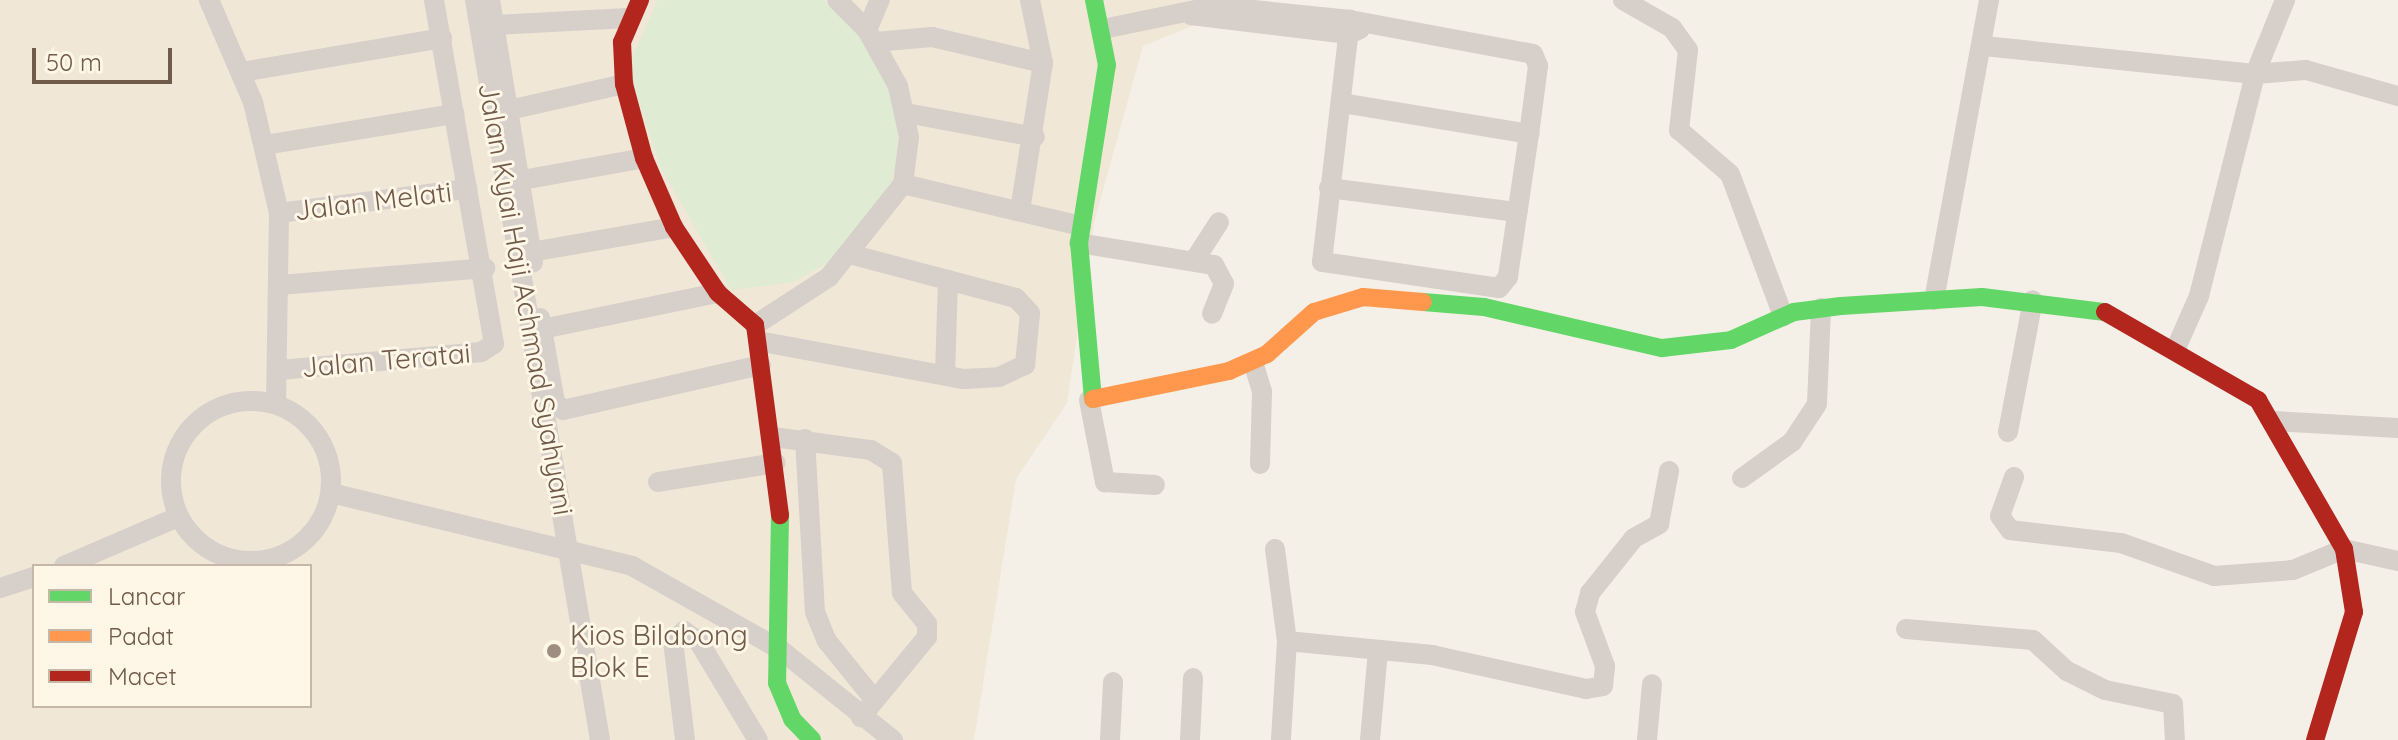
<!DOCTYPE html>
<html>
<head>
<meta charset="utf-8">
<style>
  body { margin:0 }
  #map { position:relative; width:2398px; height:740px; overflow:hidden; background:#f4f0e7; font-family:Quicksand,sans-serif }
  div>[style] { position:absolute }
  .residential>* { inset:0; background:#f0e7d7 }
  .green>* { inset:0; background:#dfebd2 }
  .street>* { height:20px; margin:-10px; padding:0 10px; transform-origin:10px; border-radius:10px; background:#d6cfca }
  .street>.ring { margin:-10px; padding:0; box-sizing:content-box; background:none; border:20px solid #d6cfca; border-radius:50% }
  .fast>* { height:18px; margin:-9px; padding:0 9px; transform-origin:9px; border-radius:9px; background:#63d668 }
  .slow>* { height:18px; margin:-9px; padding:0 9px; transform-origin:9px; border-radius:9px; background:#ff974d }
  .jam>* { height:18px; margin:-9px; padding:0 9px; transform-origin:9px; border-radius:9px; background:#b3261e }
  .dots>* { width:22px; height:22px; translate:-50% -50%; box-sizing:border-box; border:4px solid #fef6e7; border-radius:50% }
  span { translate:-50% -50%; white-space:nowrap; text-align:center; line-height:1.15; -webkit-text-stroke:6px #fef6e7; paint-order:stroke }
  .street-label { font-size:28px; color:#705a4a }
  .poi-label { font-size:28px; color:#705a4a }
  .left { translate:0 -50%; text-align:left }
  .legend { position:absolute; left:32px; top:564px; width:280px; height:144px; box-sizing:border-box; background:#fef6e7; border:2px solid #c5b8a8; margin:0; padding:10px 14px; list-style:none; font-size:24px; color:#705a4a }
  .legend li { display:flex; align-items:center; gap:16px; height:40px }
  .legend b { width:40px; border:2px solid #c5b8a8 }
  .scale { position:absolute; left:32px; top:48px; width:140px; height:36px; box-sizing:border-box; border:4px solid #705a4a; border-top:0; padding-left:10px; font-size:24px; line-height:28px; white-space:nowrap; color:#705a4a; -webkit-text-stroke:6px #fef6e7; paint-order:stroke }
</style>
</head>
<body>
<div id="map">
  <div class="residential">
    <i style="clip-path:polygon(evenodd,0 0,1256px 0,1143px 46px,1094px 223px,1067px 403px,1016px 479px,974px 740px,0 740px,0 0,34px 566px,310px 566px,310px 706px,34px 706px,34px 566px)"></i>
  </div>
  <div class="green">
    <i style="clip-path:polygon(658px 0,824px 0,880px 58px,899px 121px,896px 164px,890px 187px,837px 258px,793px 282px,731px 290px,661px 168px,627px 69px)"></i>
  </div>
  <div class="street">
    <i style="left:209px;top:0;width:111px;rotate:66.7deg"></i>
    <i style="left:253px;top:102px;width:114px;rotate:76.8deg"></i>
    <i style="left:279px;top:213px;width:191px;rotate:90.9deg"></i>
    <i style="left:475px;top:0;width:750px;rotate:80.41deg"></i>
    <i style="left:490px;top:0;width:266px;rotate:80.7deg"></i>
    <i style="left:1623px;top:0;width:56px;rotate:29.7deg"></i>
    <i style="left:1672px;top:28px;width:27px;rotate:54deg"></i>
    <i style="left:1688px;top:50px;width:81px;rotate:96.4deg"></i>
    <i style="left:1679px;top:130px;width:67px;rotate:40.8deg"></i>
    <i style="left:1730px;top:174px;width:152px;rotate:69.5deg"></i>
    <i style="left:1191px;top:15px;width:159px;rotate:6.9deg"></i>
    <i style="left:1349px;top:34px;width:12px;rotate:-24deg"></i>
    <i style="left:494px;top:25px;width:135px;rotate:-3deg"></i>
    <i style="left:1103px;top:29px;width:114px;rotate:-11.6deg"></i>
    <i style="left:1215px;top:6px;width:136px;rotate:5.9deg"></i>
    <i style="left:1350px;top:20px;width:186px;rotate:10.5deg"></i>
    <i style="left:1533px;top:54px;width:13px;rotate:67deg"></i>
    <i style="left:1538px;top:66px;width:69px;rotate:97.5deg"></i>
    <i style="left:1529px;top:134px;width:145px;rotate:98.4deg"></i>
    <i style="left:1508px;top:277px;width:14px;rotate:129deg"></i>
    <i style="left:1499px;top:288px;width:179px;rotate:-171.6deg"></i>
    <i style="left:1322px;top:262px;width:244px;rotate:-83.4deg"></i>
    <i style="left:867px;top:30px;width:33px;rotate:-67deg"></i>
    <i style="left:875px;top:42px;width:57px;rotate:-5deg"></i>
    <i style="left:932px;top:37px;width:114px;rotate:13.2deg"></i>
    <i style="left:1984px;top:46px;width:272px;rotate:5.9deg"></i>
    <i style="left:2255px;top:74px;width:80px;rotate:-67.9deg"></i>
    <i style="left:242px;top:72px;width:203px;rotate:-9.6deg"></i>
    <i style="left:1342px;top:103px;width:190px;rotate:9.4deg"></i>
    <i style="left:509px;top:110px;width:118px;rotate:-12.7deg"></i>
    <i style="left:906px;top:113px;width:131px;rotate:10.5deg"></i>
    <i style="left:265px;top:145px;width:192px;rotate:-9.3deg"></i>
    <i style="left:522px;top:180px;width:124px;rotate:-10.2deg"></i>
    <i style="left:903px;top:184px;width:183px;rotate:13.3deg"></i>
    <i style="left:1329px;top:188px;width:190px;rotate:7.3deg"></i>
    <i style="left:1020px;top:211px;width:150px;rotate:-81.2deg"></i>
    <i style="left:1043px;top:63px;width:64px;rotate:-101.7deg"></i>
    <i style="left:279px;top:213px;width:190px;rotate:-7.3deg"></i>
    <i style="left:1079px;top:243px;width:137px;rotate:9.3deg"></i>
    <i style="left:1214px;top:265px;width:21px;rotate:62deg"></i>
    <i style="left:1224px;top:284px;width:32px;rotate:112deg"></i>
    <i style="left:531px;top:252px;width:145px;rotate:-9.9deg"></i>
    <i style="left:1194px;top:261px;width:46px;rotate:-57.3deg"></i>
    <i style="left:280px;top:285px;width:206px;rotate:-4.7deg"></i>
    <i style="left:1934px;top:300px;width:305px;rotate:-79.6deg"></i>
    <i style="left:540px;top:318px;width:85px;rotate:79.9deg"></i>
    <i style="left:555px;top:402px;width:11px;rotate:45deg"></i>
    <i style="left:563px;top:410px;width:203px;rotate:-12.8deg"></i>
    <i style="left:755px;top:325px;width:88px;rotate:-33deg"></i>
    <i style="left:829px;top:277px;width:119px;rotate:-51.5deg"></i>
    <i style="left:903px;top:184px;width:47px;rotate:-82.7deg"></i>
    <i style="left:909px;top:137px;width:52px;rotate:-102.2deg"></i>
    <i style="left:898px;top:86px;width:64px;rotate:-119deg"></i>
    <i style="left:867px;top:30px;width:42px;rotate:-135deg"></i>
    <i style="left:542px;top:329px;width:180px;rotate:-11.6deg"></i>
    <i style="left:758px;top:341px;width:208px;rotate:10.5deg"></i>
    <i style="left:963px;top:379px;width:36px;rotate:-3deg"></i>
    <i style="left:999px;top:377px;width:29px;rotate:-25deg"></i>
    <i style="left:1025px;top:365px;width:52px;rotate:-84.5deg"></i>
    <i style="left:1030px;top:313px;width:21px;rotate:-133deg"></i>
    <i style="left:1016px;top:298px;width:169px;rotate:-165.2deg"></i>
    <i style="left:2176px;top:348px;width:57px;rotate:-66.1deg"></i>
    <i style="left:2199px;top:296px;width:229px;rotate:-75.8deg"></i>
    <i style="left:2255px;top:74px;width:51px;rotate:-4.5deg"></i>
    <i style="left:2306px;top:70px;width:96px;rotate:15.8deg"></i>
    <i style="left:1253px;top:362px;width:31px;rotate:73deg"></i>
    <i style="left:1262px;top:392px;width:72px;rotate:91.6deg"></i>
    <i style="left:280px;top:370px;width:202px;rotate:-5.1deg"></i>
    <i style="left:481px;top:352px;width:15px;rotate:-32deg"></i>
    <i style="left:494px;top:344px;width:349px;rotate:-99.9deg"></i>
    <i style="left:945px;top:375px;width:95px;rotate:-88.2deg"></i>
    <i style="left:1089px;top:400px;width:84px;rotate:79deg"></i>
    <i style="left:1105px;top:482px;width:50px;rotate:3.4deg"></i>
    <i class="ring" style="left:171px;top:401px;width:140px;height:140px"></i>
    <i style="left:2274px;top:421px;width:124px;rotate:3.2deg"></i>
    <i style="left:2008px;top:432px;width:134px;rotate:-79.3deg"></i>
    <i style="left:773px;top:437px;width:99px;rotate:7.6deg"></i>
    <i style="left:871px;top:450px;width:25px;rotate:32deg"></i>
    <i style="left:892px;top:463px;width:130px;rotate:85.6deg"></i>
    <i style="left:902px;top:593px;width:40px;rotate:51deg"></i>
    <i style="left:927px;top:624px;width:13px;rotate:90deg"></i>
    <i style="left:927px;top:637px;width:104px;rotate:129.5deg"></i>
    <i style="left:805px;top:439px;width:173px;rotate:86.7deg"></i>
    <i style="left:815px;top:612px;width:31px;rotate:68deg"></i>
    <i style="left:827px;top:641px;width:73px;rotate:51.1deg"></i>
    <i style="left:2014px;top:477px;width:41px;rotate:109.7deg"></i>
    <i style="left:2000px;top:516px;width:17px;rotate:54deg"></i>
    <i style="left:2010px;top:530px;width:112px;rotate:6.7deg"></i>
    <i style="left:2121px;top:543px;width:99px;rotate:19.5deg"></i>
    <i style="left:2214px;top:576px;width:79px;rotate:-4.3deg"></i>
    <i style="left:2293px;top:570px;width:55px;rotate:-22.4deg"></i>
    <i style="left:2344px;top:549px;width:55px;rotate:12.5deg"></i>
    <i style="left:1742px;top:478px;width:62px;rotate:-35.8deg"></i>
    <i style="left:1792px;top:442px;width:45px;rotate:-56.7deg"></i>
    <i style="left:1817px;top:404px;width:96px;rotate:-87.6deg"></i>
    <i style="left:658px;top:482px;width:119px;rotate:-9.2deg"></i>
    <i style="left:331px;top:493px;width:310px;rotate:13.6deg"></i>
    <i style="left:632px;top:566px;width:171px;rotate:29.4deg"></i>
    <i style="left:781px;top:650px;width:144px;rotate:38.8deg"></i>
    <i style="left:1275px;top:549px;width:93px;rotate:82.6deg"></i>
    <i style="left:1287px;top:641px;width:99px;rotate:93.5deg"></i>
    <i style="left:64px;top:566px;width:124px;rotate:-23.3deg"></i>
    <i style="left:0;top:588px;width:36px;rotate:-18deg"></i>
    <i style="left:1906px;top:629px;width:127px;rotate:5deg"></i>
    <i style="left:2033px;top:640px;width:46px;rotate:42.4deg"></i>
    <i style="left:2067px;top:671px;width:42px;rotate:26.6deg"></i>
    <i style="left:2105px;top:690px;width:69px;rotate:11.6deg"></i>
    <i style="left:2173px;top:704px;width:36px;rotate:87deg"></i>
    <i style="left:1287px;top:641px;width:146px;rotate:5.5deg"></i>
    <i style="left:1432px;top:655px;width:158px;rotate:12.4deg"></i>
    <i style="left:1586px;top:689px;width:17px;rotate:-10deg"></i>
    <i style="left:1603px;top:686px;width:20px;rotate:-84deg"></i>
    <i style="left:1605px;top:666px;width:58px;rotate:-110.3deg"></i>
    <i style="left:1585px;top:612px;width:20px;rotate:-75deg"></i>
    <i style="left:1590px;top:593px;width:70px;rotate:-51.3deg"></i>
    <i style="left:1634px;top:538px;width:29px;rotate:-29deg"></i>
    <i style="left:1659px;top:524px;width:54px;rotate:-79.3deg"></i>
    <i style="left:685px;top:740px;width:100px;rotate:-96.9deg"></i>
    <i style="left:673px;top:641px;width:15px;rotate:-42deg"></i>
    <i style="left:684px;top:631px;width:19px;rotate:36deg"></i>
    <i style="left:699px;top:642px;width:114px;rotate:59deg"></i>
    <i style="left:1110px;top:740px;width:58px;rotate:-87deg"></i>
    <i style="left:1190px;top:740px;width:62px;rotate:-87.2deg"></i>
    <i style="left:1370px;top:740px;width:89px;rotate:-84.9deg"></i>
    <i style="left:1647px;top:740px;width:56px;rotate:-84.9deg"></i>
  </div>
  <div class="fast">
    <i style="left:1423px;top:302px;width:61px;rotate:4.7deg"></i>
    <i style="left:1484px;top:307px;width:183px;rotate:13deg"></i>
    <i style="left:1662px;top:348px;width:69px;rotate:-6.6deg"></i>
    <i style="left:1731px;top:340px;width:69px;rotate:-24deg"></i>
    <i style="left:1794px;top:312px;width:47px;rotate:-7.3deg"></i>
    <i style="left:1841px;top:306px;width:141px;rotate:-3.7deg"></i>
    <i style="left:1982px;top:297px;width:124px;rotate:7deg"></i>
    <i style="left:1093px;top:399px;width:157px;rotate:-95.1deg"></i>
    <i style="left:1079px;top:243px;width:180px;rotate:-81.1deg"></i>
    <i style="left:1107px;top:65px;width:66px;rotate:-101.3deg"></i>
    <i style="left:780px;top:515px;width:168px;rotate:91deg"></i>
    <i style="left:777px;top:683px;width:39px;rotate:67deg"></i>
    <i style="left:792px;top:719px;width:29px;rotate:46deg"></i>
  </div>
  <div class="slow">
    <i style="left:1093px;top:399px;width:139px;rotate:-11.6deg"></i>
    <i style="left:1229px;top:371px;width:42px;rotate:-24.1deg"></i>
    <i style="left:1267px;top:354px;width:63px;rotate:-41.8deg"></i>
    <i style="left:1314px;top:312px;width:51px;rotate:-17deg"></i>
    <i style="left:1363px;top:297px;width:60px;rotate:4.8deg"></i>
  </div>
  <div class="jam">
    <i style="left:640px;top:0;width:46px;rotate:113.2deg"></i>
    <i style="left:622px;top:42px;width:42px;rotate:87.3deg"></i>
    <i style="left:624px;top:84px;width:77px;rotate:74.9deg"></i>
    <i style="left:644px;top:158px;width:75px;rotate:66.5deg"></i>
    <i style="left:674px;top:227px;width:79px;rotate:56.3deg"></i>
    <i style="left:718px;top:293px;width:49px;rotate:40.9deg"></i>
    <i style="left:755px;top:325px;width:192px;rotate:82.5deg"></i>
    <i style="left:2105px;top:312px;width:177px;rotate:29.9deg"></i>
    <i style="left:2258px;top:400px;width:172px;rotate:60deg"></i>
    <i style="left:2344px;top:549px;width:64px;rotate:81deg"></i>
    <i style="left:2354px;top:612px;width:134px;rotate:106.9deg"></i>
  </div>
  <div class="dots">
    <i style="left:554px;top:651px;background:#9e8e81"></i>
  </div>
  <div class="street-label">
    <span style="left:373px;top:201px;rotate:-7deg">Jalan Melati</span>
    <span style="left:526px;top:299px;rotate:80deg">Jalan Kyai Haji Achmad Syahyani</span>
    <span style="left:386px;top:360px;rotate:-5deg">Jalan Teratai</span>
  </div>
  <div class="poi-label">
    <span class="left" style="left:570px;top:651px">Kios Bilabong<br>Blok E</span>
  </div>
  <ul class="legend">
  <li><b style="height:10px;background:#63d668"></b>Lancar</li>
  <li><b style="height:10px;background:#ff974d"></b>Padat</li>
  <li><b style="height:10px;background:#b3261e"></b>Macet</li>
  </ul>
  <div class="scale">50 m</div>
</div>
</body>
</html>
